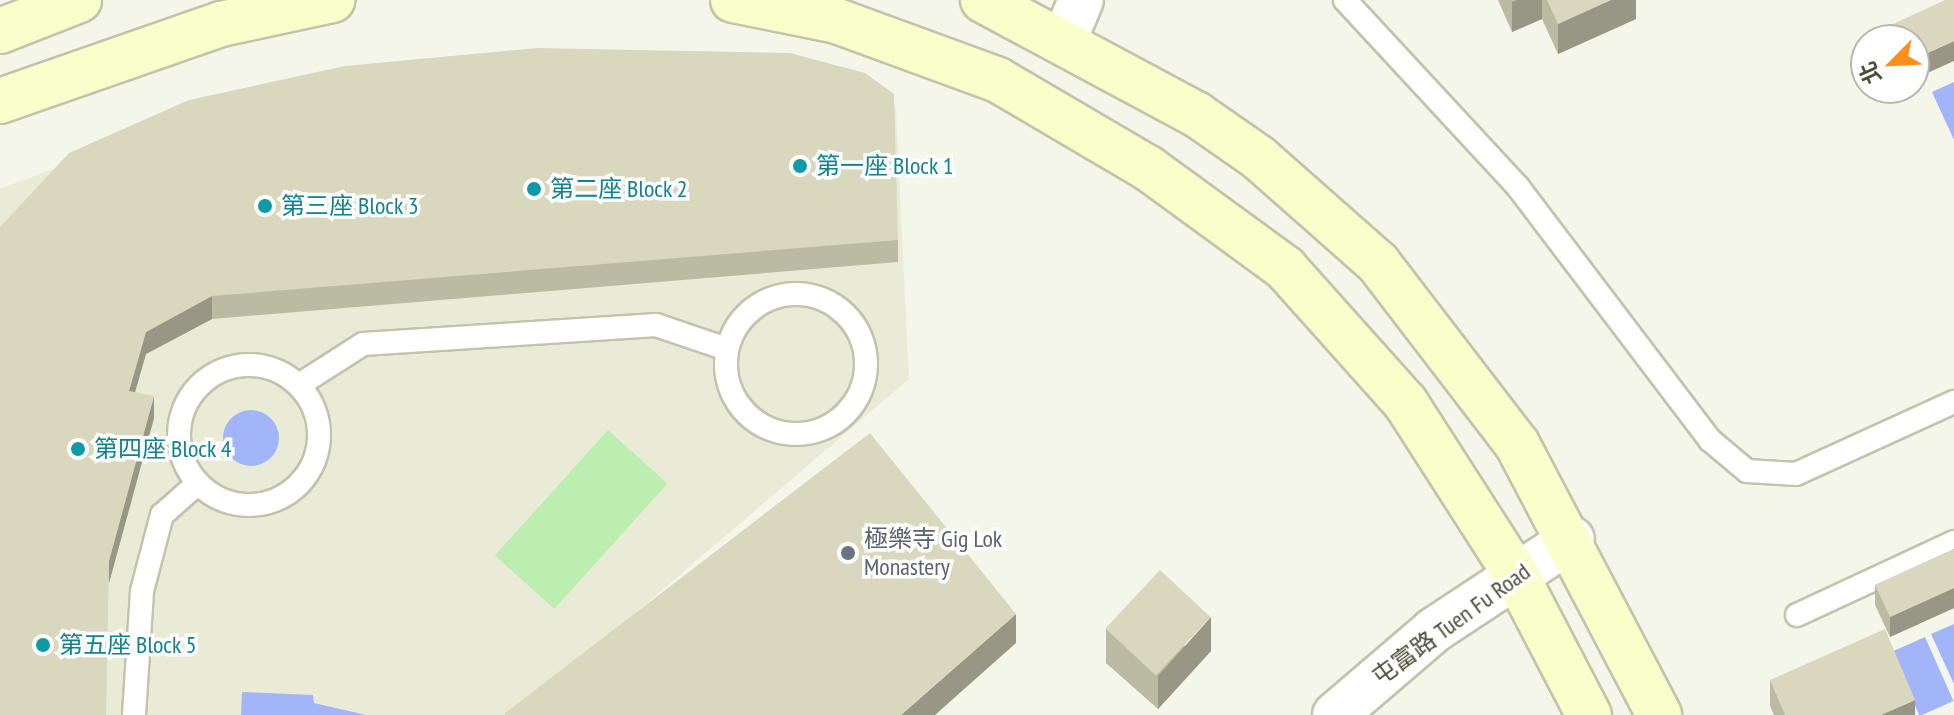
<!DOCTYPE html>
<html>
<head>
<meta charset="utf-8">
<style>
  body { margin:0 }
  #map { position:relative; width:1954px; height:715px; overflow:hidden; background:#f5f6ea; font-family:"PT Sans Narrow","Noto Sans TC",sans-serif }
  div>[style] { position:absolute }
  .residential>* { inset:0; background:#eaebd7 }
  .green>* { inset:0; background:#bbeeaf; transform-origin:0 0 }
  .water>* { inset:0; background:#a1b5f8; transform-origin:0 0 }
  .round { border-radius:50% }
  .roads { filter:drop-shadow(2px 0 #c2c3ab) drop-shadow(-2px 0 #c2c3ab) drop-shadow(0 2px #c2c3ab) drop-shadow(0 -2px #c2c3ab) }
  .lane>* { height:22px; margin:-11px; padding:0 11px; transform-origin:11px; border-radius:11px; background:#fff }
  .lane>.ring { margin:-11px; padding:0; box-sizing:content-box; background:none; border:22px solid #fff; border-radius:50% }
  .street>* { height:44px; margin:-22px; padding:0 22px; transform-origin:22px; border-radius:22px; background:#fff }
  .secondary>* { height:44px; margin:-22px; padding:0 22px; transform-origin:22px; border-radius:22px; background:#f9ffcb }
  .wall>* { inset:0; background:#bbbaa3 }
  .shaded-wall>* { inset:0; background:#989785 }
  .building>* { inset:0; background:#d9d8be; transform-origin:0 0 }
  .dots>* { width:22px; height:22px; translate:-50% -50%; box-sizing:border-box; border:4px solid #fff; border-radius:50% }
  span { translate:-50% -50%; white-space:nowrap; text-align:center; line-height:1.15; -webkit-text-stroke:7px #fff; paint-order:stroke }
  .culture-label { font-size:24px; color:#0d838f }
  .left { translate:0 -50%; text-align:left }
  .worship-label { font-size:24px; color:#5b616d }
  .street-label { font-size:24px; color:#4b4b37 }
  .north { position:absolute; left:1850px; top:24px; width:80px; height:80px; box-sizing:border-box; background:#fff; border:2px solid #b7b7af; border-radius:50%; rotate:246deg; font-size:22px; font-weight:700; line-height:32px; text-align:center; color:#4b4b37 }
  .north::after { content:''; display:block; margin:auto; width:28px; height:36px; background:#ff8f18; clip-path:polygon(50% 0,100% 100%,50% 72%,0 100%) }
</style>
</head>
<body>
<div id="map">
  <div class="residential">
    <i style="clip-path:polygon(868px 93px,896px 109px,909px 379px,516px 715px,0 715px,0 189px,106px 149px)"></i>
  </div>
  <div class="green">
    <i style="left:608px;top:430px;width:80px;height:169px;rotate:42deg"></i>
  </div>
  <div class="water">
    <i style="clip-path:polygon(1954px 82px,1954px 140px,1932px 92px)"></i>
    <i class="round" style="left:223px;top:410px;width:56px;height:56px"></i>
    <i style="clip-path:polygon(1954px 624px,1954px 684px,1931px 634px)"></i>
    <i style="left:1925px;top:637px;width:70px;height:37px;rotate:66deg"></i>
    <i style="clip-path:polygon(242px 692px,313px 695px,314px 703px,366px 715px,241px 715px)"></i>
  </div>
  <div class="roads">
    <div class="lane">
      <i style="left:1345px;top:0;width:255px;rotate:47.2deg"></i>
      <i style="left:1518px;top:187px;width:318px;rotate:52.8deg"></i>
      <i style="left:1710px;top:440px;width:48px;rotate:40deg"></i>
      <i style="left:1747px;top:471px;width:49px;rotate:3.5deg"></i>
      <i style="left:1796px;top:474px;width:174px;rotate:-24.5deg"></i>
      <i class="ring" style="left:726px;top:294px;width:118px;height:118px"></i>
      <i class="ring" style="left:179px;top:365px;width:118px;height:118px"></i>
      <i style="left:299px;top:385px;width:76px;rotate:-32.6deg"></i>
      <i style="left:363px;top:344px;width:294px;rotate:-3.7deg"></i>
      <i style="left:656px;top:325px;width:75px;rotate:18.7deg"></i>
      <i style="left:1797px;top:615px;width:173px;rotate:-24.9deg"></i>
      <i style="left:134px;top:715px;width:124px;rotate:-86.3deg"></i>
      <i style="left:142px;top:591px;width:79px;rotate:-75.3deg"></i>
      <i style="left:162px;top:515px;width:47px;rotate:-41.5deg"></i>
    </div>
    <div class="street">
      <i style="left:1065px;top:38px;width:41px;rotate:-67.2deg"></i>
      <i style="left:1335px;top:715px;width:130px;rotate:-40.6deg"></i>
      <i style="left:1434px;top:630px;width:165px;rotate:-33.4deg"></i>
    </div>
    <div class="secondary">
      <i style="left:733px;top:0;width:106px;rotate:11.4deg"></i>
      <i style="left:837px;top:21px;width:171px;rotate:20.1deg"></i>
      <i style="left:998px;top:80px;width:174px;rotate:30.4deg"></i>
      <i style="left:1148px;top:168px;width:170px;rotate:36.1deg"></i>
      <i style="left:1285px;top:268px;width:180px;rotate:48.2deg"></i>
      <i style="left:1405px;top:402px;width:206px;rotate:57.3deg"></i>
      <i style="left:1516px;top:575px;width:158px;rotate:62.5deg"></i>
      <i style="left:983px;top:0;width:242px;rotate:28.2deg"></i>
      <i style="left:1196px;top:114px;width:77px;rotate:34.9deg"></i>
      <i style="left:1259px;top:158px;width:159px;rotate:41.4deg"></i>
      <i style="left:1378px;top:263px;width:228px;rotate:52.5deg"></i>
      <i style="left:1517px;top:444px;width:306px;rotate:62.3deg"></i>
      <i style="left:0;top:31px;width:85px;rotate:-21.4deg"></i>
      <i style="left:0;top:101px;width:234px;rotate:-19.2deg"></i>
      <i style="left:221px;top:24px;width:114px;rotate:-12.2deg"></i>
    </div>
  </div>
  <div class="wall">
    <i style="clip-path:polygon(1498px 0,1636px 0,1636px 19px,1558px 54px,1542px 19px,1512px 32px)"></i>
    <i style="clip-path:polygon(0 227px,898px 240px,898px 262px,212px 319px,146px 354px,135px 392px,154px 418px,109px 583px)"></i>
    <i style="clip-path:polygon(1954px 549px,1954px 608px,1890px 637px,1875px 605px,1875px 585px)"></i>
    <i style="clip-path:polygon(1106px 629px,1211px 651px,1158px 709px,1106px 663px)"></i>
    <i style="clip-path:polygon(1770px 680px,1915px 715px,1774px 715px,1770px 706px)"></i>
  </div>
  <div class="shaded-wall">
    <i style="clip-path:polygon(1517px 0,1542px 0,1542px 19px,1512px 32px,1512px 2px)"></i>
    <i style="clip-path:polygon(1611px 0,1636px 0,1636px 19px,1558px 54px,1558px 24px)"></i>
    <i style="clip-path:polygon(1954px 41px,1954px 61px,1914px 79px,1914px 59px)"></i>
    <i style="clip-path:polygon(212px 296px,212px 319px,146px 354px,129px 413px,129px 391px,146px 332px)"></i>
    <i style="clip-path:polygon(154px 396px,154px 418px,109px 583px,109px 561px)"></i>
    <i style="clip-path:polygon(1954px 588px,1954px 608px,1890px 637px,1890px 617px)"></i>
    <i style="clip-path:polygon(1016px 614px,1016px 643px,935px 715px,901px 715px)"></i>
    <i style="clip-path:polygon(1211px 617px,1211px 651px,1158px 709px,1158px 676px)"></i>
    <i style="clip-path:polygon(1915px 700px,1915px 715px,1881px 715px)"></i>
  </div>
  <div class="building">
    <i style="clip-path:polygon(1547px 0,1611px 0,1558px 24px)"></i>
    <i style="clip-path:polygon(1945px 0,1954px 0,1954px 41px,1914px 59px,1914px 40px,1885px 40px,1880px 30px)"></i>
    <i style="clip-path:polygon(537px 48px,790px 53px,865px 73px,894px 94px,898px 240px,212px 296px,146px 332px,129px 391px,154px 396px,109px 561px,106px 715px,0 715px,0 227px,69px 153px,189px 100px,345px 66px)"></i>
    <i style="clip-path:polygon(870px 433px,1016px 614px,901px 715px,505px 715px,505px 713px)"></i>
    <i style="clip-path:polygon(1954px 549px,1954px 588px,1890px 617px,1875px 585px)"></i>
    <i style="left:1160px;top:570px;width:69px;height:80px;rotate:43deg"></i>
    <i style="clip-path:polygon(1885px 629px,1915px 700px,1881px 715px,1785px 715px,1770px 680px)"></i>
  </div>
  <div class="dots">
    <i style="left:800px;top:166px;background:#0f9aa8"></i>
    <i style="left:534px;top:189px;background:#0f9aa8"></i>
    <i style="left:265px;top:206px;background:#0f9aa8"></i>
    <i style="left:78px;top:449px;background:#0f9aa8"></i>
    <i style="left:848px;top:553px;background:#6b7280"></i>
    <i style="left:43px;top:645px;background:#0f9aa8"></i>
  </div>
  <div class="culture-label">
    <span class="left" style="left:816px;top:166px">第一座 Block 1</span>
    <span class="left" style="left:550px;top:189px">第二座 Block 2</span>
    <span class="left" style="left:281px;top:206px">第三座 Block 3</span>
    <span class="left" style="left:94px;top:449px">第四座 Block 4</span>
    <span class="left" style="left:59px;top:645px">第五座 Block 5</span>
  </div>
  <div class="worship-label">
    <span class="left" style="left:864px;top:553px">極樂寺 Gig Lok<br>Monastery</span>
  </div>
  <div class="street-label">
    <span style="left:1451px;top:624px;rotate:-36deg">屯富路 Tuen Fu Road</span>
  </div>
  <div class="north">北</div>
</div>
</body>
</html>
